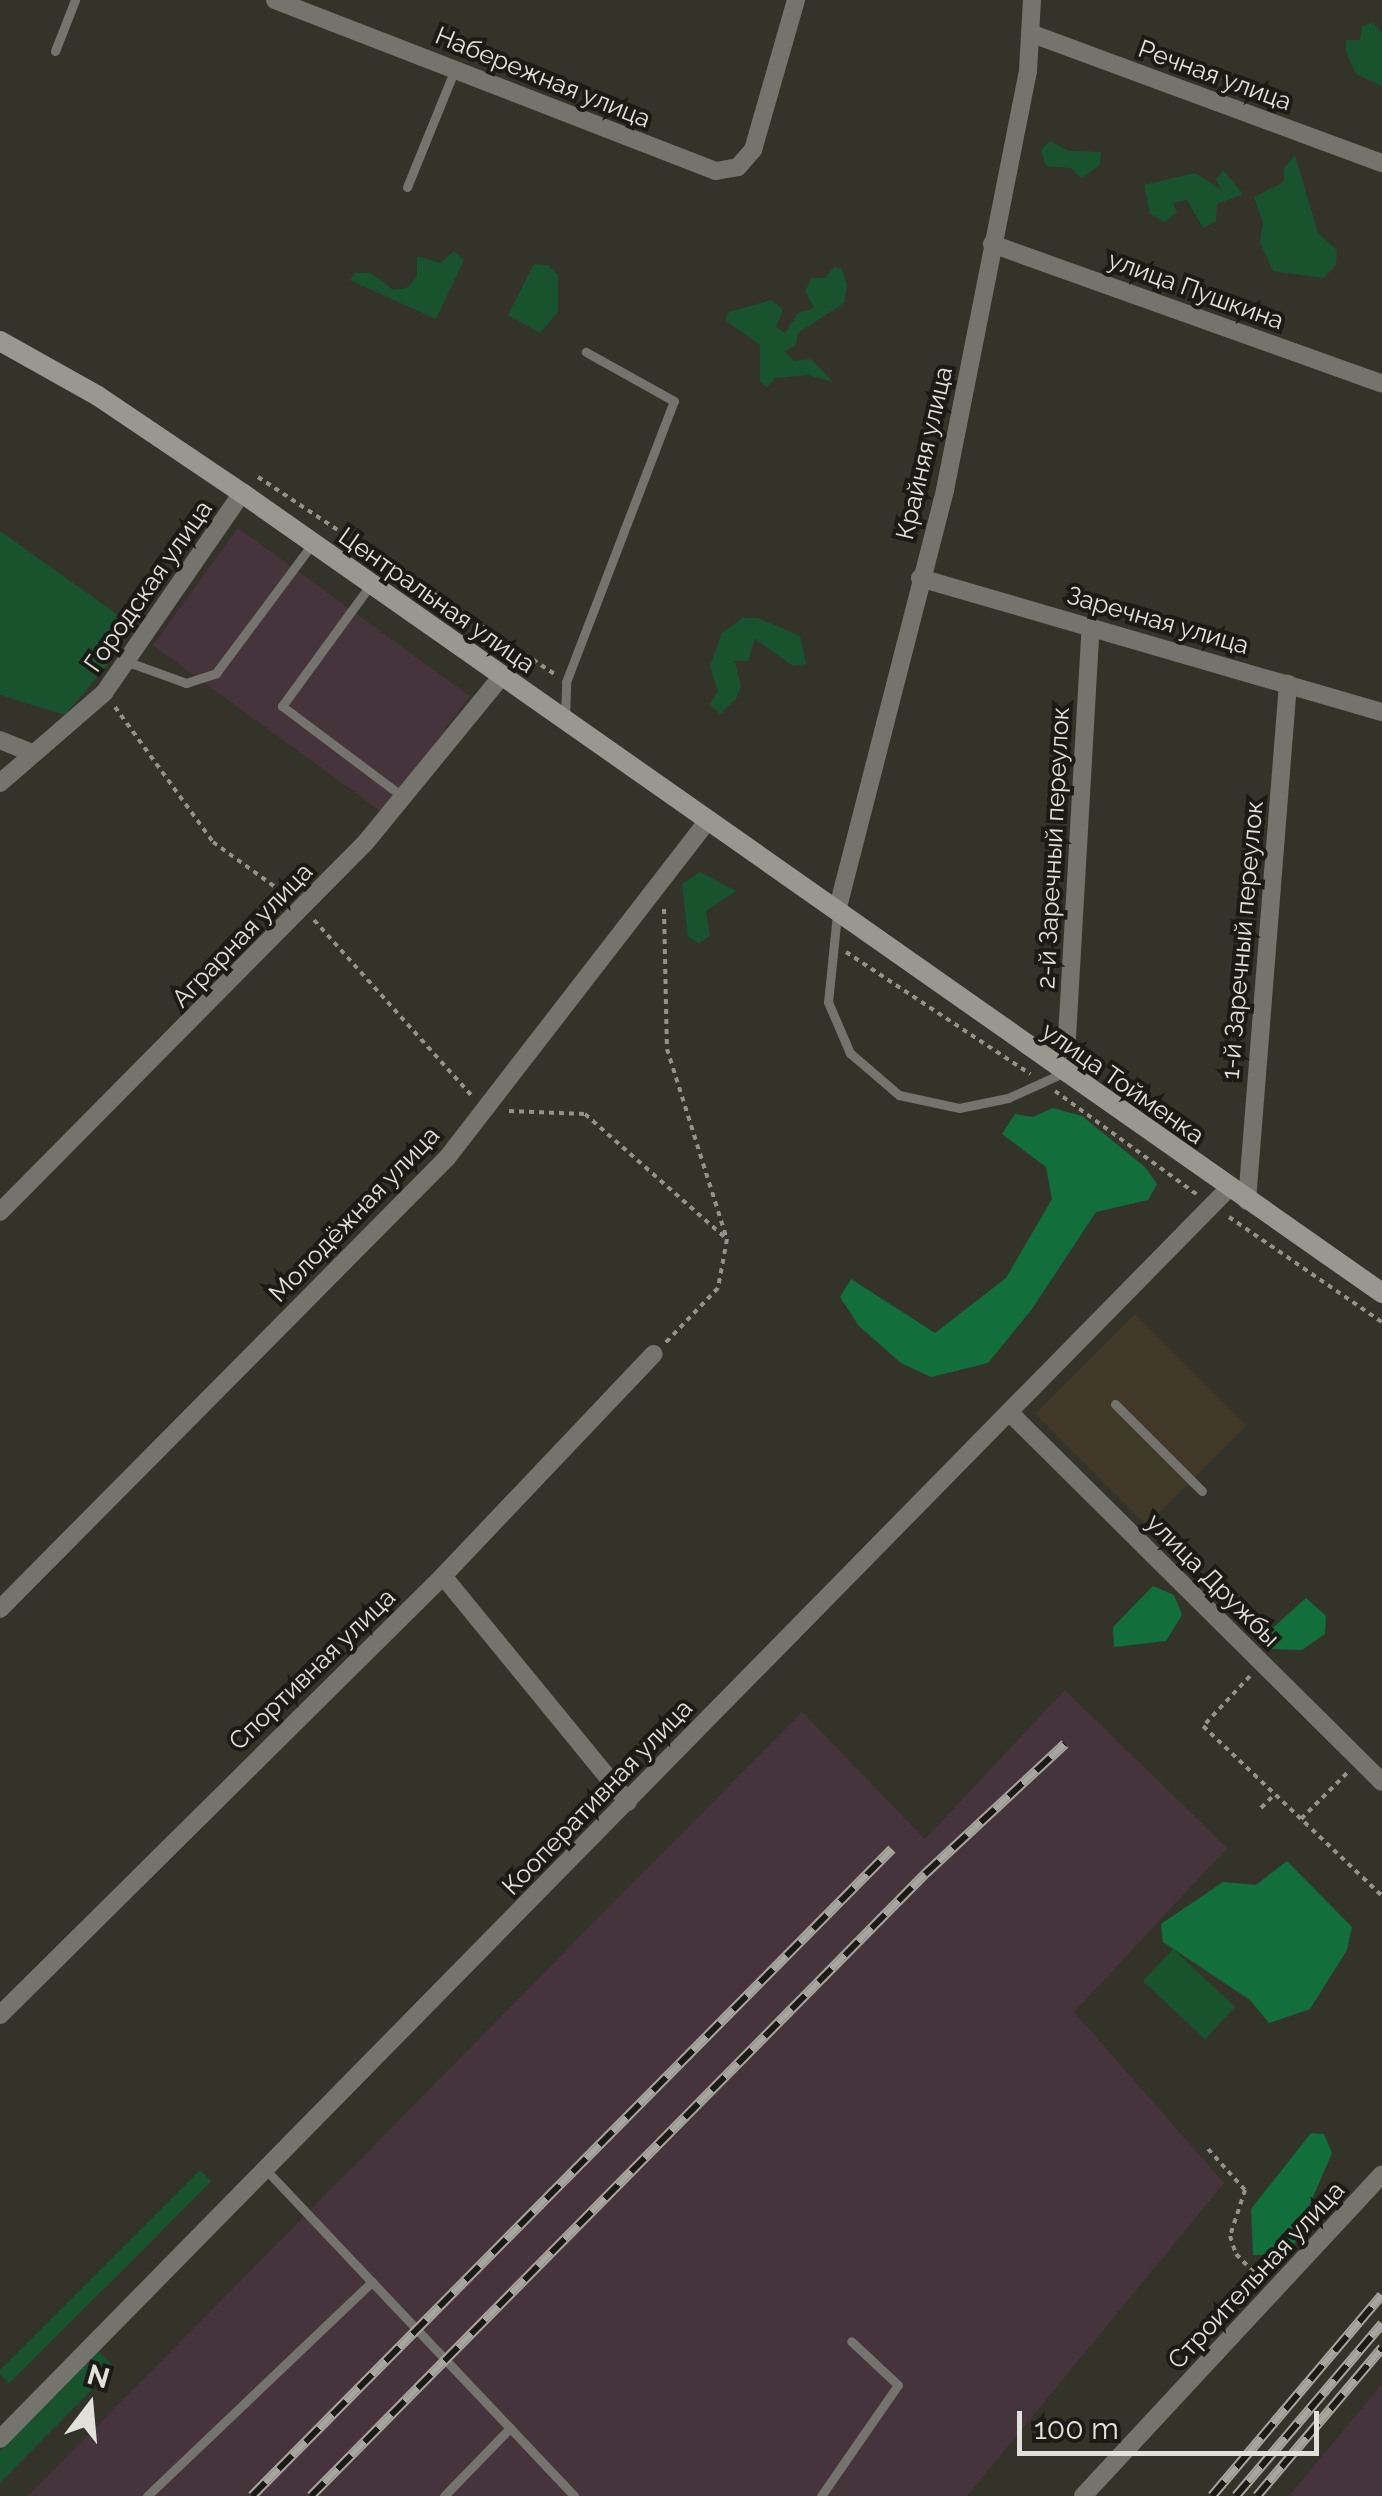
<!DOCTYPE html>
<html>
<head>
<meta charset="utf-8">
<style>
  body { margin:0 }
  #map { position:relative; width:1382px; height:2496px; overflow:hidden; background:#34332a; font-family:Raleway,sans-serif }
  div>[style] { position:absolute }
  .industrial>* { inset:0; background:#46343c; transform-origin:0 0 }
  .education>* { inset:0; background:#413928; transform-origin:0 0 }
  .green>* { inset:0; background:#18532e; transform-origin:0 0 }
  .forest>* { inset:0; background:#126f3b }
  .path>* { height:4px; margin-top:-2px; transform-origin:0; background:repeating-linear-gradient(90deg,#93928b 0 5px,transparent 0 10px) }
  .lane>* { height:9px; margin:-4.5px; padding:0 4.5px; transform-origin:4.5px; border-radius:4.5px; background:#75736e }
  .street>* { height:18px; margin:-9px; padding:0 9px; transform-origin:9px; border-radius:9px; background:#75736e }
  .secondary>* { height:20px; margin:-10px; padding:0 10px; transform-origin:10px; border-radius:10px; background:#9a9790 }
  .rail>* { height:10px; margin-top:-5px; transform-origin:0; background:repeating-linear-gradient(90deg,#1b1a16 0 19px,#a6a59e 0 38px); box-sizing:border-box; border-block:2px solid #a6a59e }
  span { translate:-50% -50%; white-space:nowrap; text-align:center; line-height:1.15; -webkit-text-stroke:8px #1b1a16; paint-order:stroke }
  .street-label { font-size:25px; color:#e1e0da }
  .north { position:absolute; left:40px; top:2356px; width:100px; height:100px; -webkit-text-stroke:8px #1b1a16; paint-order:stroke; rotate:16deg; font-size:28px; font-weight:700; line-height:40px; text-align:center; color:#e1e0da }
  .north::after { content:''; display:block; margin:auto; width:35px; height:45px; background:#e1e0da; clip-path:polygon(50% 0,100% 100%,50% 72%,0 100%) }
  .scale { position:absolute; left:1017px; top:2411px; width:302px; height:45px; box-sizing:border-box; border:5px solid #e1e0da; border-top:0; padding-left:12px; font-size:30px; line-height:35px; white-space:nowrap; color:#e1e0da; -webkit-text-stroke:8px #1b1a16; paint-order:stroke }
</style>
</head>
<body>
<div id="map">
  <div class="industrial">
    <i style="left:238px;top:528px;width:286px;height:145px;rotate:36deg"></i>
    <i style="clip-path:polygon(1065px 1690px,1227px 1848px,1074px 2012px,1224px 2183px,967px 2496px,28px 2496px,802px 1712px,925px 1839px)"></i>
    <i style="clip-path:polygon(1382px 2384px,1382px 2496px,1289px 2496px)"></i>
  </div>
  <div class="education">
    <i style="left:1135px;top:1314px;width:158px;height:141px;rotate:45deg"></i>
  </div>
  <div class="green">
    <i style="clip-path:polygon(1373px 23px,1382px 33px,1382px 86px,1356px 74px,1346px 52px,1346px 40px,1360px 40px,1362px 26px)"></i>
    <i style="clip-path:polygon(1050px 141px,1069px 151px,1101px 152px,1100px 165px,1082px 178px,1071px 168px,1046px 166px,1041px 150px)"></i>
    <i style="clip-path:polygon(1295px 155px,1318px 233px,1337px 250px,1336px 265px,1323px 278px,1273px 271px,1260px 242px,1263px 223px,1254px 197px,1284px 182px,1284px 168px)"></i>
    <i style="clip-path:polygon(1224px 171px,1243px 194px,1217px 204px,1216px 221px,1203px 228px,1187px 200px,1173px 203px,1177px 212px,1165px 222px,1150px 214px,1144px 185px,1195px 173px,1222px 190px,1216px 179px)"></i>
    <i style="clip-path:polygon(454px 251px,464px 260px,436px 319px,350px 280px,355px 273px,371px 273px,393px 290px,407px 288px,417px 276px,417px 256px,441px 263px)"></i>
    <i style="clip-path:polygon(534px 264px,548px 265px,558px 275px,558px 312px,540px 333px,508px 315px)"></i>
    <i style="clip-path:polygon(834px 267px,842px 269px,847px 285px,844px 303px,798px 333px,796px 345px,784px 351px,794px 361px,811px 359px,833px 382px,808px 375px,775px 378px,767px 387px,760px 382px,760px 345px,725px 320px,729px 312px,772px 300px,783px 310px,776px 327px,785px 333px,798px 313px,814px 308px,805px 291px,812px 278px,825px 278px)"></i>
    <i style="clip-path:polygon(0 531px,125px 620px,108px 664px,65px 715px,0 695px)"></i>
    <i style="clip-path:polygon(743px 618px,758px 618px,800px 636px,806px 664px,793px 666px,755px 639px,748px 661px,735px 661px,741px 686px,736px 699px,720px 714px,710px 704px,718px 692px,710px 666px,722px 633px)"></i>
    <i style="clip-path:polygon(700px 872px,736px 891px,706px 911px,710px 936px,699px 943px,688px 937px,682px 884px)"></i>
    <i style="left:1173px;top:1949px;width:85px;height:44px;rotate:43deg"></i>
    <i style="left:200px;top:2170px;width:16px;height:286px;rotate:45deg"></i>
    <i style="clip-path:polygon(97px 2350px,114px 2367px,0 2483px,0 2450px)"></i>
  </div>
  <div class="forest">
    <i style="clip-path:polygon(1053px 1108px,1082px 1116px,1145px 1167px,1157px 1184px,1148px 1200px,1096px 1212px,1032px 1309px,988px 1363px,931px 1377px,901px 1363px,859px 1326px,840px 1297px,851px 1279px,935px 1333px,1006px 1278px,1052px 1199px,1046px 1167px,1002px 1134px,1015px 1114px,1033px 1117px)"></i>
    <i style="clip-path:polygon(1153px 1586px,1174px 1595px,1182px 1615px,1166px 1641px,1114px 1647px,1113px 1627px)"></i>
    <i style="clip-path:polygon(1306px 1598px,1326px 1616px,1325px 1634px,1302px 1650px,1266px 1649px,1265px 1635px)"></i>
    <i style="clip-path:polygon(1287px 1861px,1352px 1927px,1347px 1950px,1310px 2009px,1269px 2023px,1250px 2000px,1163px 1942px,1161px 1924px,1223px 1882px,1256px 1885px)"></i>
    <i style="clip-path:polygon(1311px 2133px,1324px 2134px,1332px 2153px,1310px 2204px,1307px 2230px,1283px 2255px,1253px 2255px,1251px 2209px)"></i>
  </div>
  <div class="path">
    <i style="left:258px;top:477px;width:356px;rotate:33.6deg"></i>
    <i style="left:115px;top:707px;width:167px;rotate:54deg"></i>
    <i style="left:213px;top:842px;width:94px;rotate:35.9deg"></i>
    <i style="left:664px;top:909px;width:140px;rotate:88.8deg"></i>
    <i style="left:667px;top:1049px;width:199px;rotate:72.5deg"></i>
    <i style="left:727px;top:1239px;width:50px;rotate:100.4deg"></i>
    <i style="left:718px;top:1288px;width:76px;rotate:133.9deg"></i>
    <i style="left:314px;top:920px;width:235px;rotate:48.1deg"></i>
    <i style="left:846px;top:952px;width:221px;rotate:33.5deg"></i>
    <i style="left:1055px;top:1091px;width:175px;rotate:36.1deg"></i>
    <i style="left:509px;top:1111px;width:76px;rotate:2.3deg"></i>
    <i style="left:585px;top:1114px;width:189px;rotate:41.4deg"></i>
    <i style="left:1229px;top:1217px;width:186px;rotate:34.5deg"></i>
    <i style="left:1250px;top:1676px;width:69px;rotate:133.2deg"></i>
    <i style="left:1203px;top:1726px;width:247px;rotate:43.5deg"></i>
    <i style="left:1261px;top:1808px;width:20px;rotate:-45deg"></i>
    <i style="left:1301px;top:1819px;width:65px;rotate:-45deg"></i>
    <i style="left:1208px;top:2149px;width:55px;rotate:47.9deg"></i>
    <i style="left:1245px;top:2190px;width:48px;rotate:108.1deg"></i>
    <i style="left:1230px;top:2236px;width:19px;rotate:72deg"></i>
    <i style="left:1236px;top:2254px;width:33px;rotate:46deg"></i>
  </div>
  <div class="lane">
    <i style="left:55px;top:51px;width:55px;rotate:-68.6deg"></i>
    <i style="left:407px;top:187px;width:127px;rotate:-67.9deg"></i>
    <i style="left:371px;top:584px;width:151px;rotate:126.1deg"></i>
    <i style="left:282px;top:706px;width:151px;rotate:36.9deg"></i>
    <i style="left:128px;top:662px;width:62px;rotate:19.9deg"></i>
    <i style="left:186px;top:683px;width:32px;rotate:-18deg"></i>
    <i style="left:216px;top:673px;width:162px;rotate:-53.3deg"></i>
    <i style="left:565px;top:718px;width:36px;rotate:-88deg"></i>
    <i style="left:566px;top:682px;width:301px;rotate:-69deg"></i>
    <i style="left:674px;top:401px;width:101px;rotate:-150.9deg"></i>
    <i style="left:837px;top:914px;width:88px;rotate:95.8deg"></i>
    <i style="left:828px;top:1002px;width:56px;rotate:66.7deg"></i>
    <i style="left:850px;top:1053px;width:65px;rotate:40.6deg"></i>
    <i style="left:899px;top:1095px;width:61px;rotate:12.2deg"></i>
    <i style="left:959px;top:1108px;width:50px;rotate:-11.5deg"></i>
    <i style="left:1008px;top:1098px;width:63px;rotate:-24.5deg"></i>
    <i style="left:1115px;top:1404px;width:123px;rotate:45deg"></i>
    <i style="left:267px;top:2171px;width:447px;rotate:46.6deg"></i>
    <i style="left:147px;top:2496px;width:311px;rotate:-43.6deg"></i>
    <i style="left:444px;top:2496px;width:95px;rotate:-45.9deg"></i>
    <i style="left:821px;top:2496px;width:135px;rotate:-55.3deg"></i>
    <i style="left:898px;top:2385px;width:64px;rotate:-136.9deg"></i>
  </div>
  <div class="street">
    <i style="left:275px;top:0;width:473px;rotate:21.2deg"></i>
    <i style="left:716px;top:171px;width:22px;rotate:-10deg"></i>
    <i style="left:738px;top:167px;width:23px;rotate:-49deg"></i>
    <i style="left:753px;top:150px;width:156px;rotate:-74deg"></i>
    <i style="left:1030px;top:33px;width:375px;rotate:20.3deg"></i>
    <i style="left:992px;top:244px;width:414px;rotate:19.7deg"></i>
    <i style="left:920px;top:578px;width:481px;rotate:16.2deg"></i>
    <i style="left:0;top:740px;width:35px;rotate:22deg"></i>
    <i style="left:0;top:783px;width:138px;rotate:-40.9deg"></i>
    <i style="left:104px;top:693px;width:243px;rotate:-55.4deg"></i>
    <i style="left:837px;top:911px;width:435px;rotate:-75.6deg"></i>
    <i style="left:945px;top:490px;width:427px;rotate:-78.8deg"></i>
    <i style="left:1028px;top:71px;width:71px;rotate:-86.8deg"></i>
    <i style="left:1065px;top:1072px;width:447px;rotate:-86.7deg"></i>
    <i style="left:1247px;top:1201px;width:519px;rotate:-85.47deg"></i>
    <i style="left:0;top:1212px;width:520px;rotate:-45.31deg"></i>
    <i style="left:366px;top:842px;width:215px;rotate:-50.7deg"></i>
    <i style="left:1009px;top:1412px;width:525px;rotate:44.77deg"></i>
    <i style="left:443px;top:1576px;width:292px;rotate:50.7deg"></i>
    <i style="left:0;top:1609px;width:635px;rotate:-45.26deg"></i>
    <i style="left:447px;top:1158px;width:426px;rotate:-52.3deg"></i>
    <i style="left:0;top:2015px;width:624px;rotate:-44.74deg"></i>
    <i style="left:443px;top:1576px;width:306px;rotate:-46.5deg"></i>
    <i style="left:0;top:2439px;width:1754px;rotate:-45.51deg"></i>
    <i style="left:1083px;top:2496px;width:439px;rotate:-47.1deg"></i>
  </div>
  <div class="secondary">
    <i style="left:0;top:341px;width:112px;rotate:29.3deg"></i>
    <i style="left:98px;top:396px;width:174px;rotate:34deg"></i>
    <i style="left:242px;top:493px;width:1393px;rotate:35.06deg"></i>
  </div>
  <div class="rail">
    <i style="left:252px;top:2496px;width:910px;rotate:-45.31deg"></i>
    <i style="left:311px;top:2496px;width:874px;rotate:-45.37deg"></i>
    <i style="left:925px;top:1874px;width:191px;rotate:-42.9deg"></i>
    <i style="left:1212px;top:2496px;width:263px;rotate:-49.8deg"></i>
    <i style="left:1236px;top:2496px;width:226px;rotate:-49.7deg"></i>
    <i style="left:1257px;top:2496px;width:194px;rotate:-49.8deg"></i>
  </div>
  <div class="street-label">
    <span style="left:1215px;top:75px;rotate:20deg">Речная улица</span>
    <span style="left:543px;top:77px;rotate:22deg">Набережная улица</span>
    <span style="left:1196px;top:290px;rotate:20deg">улица Пушкина</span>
    <span style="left:924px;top:453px;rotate:-77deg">Крайняя улица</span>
    <span style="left:148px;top:586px;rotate:-55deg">Городская улица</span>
    <span style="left:437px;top:600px;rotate:35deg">Центральная улица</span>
    <span style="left:1158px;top:620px;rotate:16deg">Заречная улица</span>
    <span style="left:1053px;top:848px;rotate:-87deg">2-й Заречный переулок</span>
    <span style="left:242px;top:935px;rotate:-46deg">Аграрная улица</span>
    <span style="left:1242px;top:940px;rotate:-85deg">1-й Заречный переулок</span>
    <span style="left:1123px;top:1083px;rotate:35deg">улица Тойменка</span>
    <span style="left:354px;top:1214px;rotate:-46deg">Молодёжная улица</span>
    <span style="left:1213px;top:1580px;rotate:45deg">улица Дружбы</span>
    <span style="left:312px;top:1669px;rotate:-44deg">Спортивная улица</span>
    <span style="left:597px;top:1797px;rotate:-46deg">Кооперативная улица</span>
    <span style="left:1256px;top:2275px;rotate:-47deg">Строительная улица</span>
  </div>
  <div class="north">N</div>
  <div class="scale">100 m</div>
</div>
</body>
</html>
